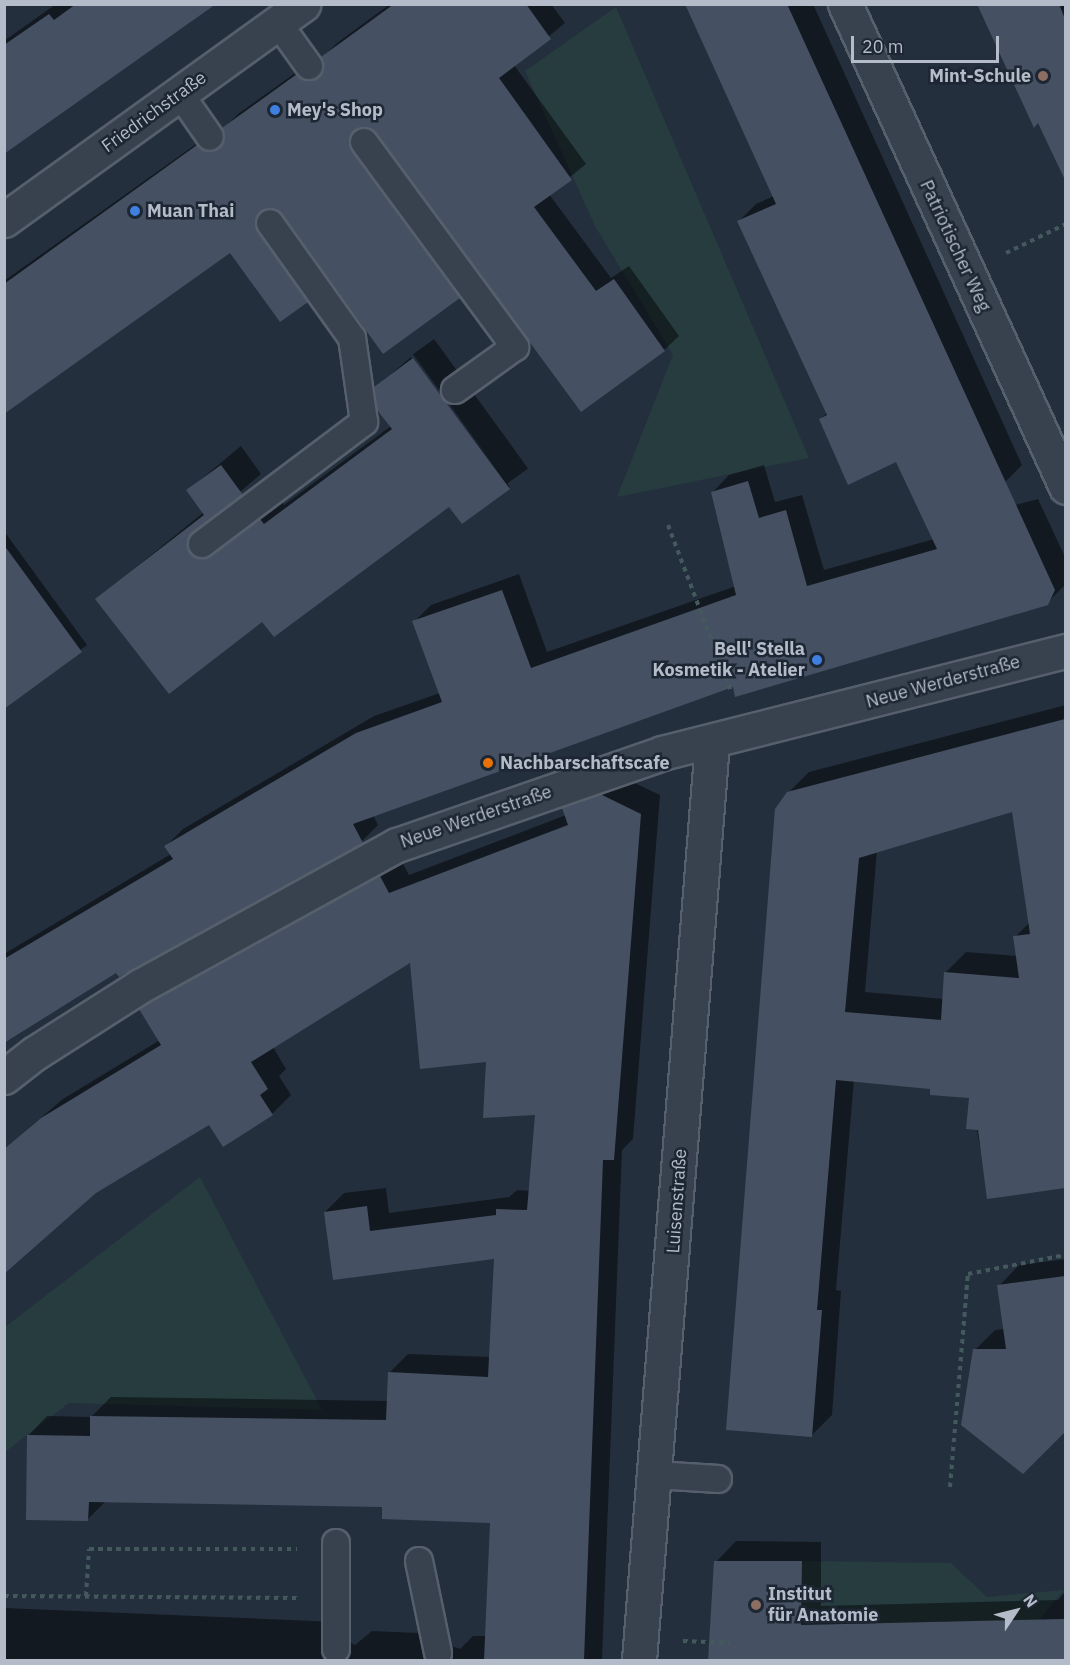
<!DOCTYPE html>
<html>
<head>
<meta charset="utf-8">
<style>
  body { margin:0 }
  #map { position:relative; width:1070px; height:1665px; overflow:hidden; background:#242f3e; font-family:"IBM Plex Sans",sans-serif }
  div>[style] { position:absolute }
  .green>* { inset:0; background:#263c3f }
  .shadow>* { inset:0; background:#0007; transform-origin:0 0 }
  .building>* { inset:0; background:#455162 }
  .path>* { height:4px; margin-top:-2px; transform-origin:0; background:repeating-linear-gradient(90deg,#44595c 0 4.5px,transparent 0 9px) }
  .roads { filter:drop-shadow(2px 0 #565f6c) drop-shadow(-2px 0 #565f6c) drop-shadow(0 2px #565f6c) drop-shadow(0 -2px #565f6c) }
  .service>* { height:26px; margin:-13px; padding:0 13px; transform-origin:13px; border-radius:13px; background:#38414e }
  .minor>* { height:33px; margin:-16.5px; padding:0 16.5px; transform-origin:16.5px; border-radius:16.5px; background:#38414e }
  .dots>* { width:16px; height:16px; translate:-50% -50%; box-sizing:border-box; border:3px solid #1d2633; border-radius:50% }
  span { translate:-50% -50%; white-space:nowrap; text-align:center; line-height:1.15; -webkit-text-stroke:5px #1d2633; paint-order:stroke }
  .poi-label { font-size:18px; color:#b4bcc9; font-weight:700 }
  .right { translate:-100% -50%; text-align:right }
  .left { translate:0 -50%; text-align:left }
  .street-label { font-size:18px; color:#b4bcc9 }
  .frame { position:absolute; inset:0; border:6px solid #b4bcc9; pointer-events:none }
  .north { position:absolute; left:986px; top:1581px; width:60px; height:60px; -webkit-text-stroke:4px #1d2633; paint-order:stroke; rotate:55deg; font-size:16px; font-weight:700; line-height:24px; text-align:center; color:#b4bcc9 }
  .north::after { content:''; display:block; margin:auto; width:21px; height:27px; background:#b4bcc9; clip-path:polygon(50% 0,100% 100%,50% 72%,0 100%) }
  .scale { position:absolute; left:851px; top:36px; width:148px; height:27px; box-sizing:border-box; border:3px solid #b4bcc9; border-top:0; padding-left:8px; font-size:18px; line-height:21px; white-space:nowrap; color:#b4bcc9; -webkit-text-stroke:4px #1d2633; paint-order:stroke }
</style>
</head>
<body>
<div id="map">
  <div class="green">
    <i style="clip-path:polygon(616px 7px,809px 458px,617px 497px,673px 355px,595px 226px,525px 71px)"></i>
    <i style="clip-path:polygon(200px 1177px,322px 1410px,69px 1403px,5px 1452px,5px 1327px)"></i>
    <i style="clip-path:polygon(802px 1561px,951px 1563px,987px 1597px,1064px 1590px,1030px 1631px,1031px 1620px,801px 1625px)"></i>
  </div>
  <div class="shadow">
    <i style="clip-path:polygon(56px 4px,214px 4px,4px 153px,4px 41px)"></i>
    <i style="clip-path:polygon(390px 4px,551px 4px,565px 23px,514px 65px,586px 164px,549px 194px,611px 278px,629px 266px,679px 336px,664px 350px,377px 132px,365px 127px,366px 136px,474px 283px,459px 297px,384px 352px,283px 213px,271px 208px,271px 216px,321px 286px,307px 301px,230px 251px,4px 413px,4px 281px,213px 132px,228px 139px,224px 128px,238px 114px,312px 61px,327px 68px,323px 57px,337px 43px)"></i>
    <i style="clip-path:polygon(687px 4px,813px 4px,1022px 465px,1006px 481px,982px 493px,989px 512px,1038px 499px,1066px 559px,1064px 586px,1047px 603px,734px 685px,373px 815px,378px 825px,362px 841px,117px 970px,4px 1041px,4px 954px,171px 854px,166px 846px,183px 829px,374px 716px,440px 693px,414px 622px,431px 605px,519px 574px,547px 652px,736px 586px,713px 492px,729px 475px,764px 465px,775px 502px,802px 495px,824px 570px,934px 539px,897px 460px,820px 419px,828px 412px,739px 221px,756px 204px,774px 196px)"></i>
    <i style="clip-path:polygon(981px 4px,1066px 4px,1066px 176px,1039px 120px)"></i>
    <i style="left:434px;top:339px;width:160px;height:26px;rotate:54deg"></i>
    <i style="clip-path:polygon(411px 357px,510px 487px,463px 522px,449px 505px,263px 620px,97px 599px,204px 512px,188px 490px,241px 446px,261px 474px,209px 518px,209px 533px,281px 500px,284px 505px,391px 426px,376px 387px)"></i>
    <i style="clip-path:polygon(4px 531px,87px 645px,4px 707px)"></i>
    <i style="clip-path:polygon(evenodd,1066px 705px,1066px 1186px,989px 1198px,971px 1097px,932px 1088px,854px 1080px,836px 1290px,841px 1291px,832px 1415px,812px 1435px,788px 793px,809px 772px,1066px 705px,1013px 810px,1029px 923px,1015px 937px,1018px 956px,966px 952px,946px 972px,944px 999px,865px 992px,877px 850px,1013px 810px)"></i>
    <i style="clip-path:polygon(620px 776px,660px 795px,633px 1139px,622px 1150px,602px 1660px,4px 1660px,5px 1608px,338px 1622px,342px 1638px,355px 1645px,372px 1631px,442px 1634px,446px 1644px,460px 1649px,473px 1636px,487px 1636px,491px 1522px,384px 1506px,106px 1501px,87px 1520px,28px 1436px,47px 1416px,91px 1417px,111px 1397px,388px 1401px,389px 1373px,408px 1354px,491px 1357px,496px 1257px,334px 1278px,325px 1212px,344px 1193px,386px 1188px,389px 1213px,509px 1197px,517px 1190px,531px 1191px,537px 1113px,487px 1060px,411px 961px,273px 1047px,286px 1069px,279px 1076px,291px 1095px,272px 1114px,4px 1149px,63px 1099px,160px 1040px,141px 1009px,160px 990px,400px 858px,409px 875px,566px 815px,563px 808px,582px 789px)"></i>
    <i style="clip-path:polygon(1066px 1259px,1066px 1430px,1023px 1472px,975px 1350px,995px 1330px,1004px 1329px,999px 1286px,1019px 1265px)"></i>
    <i style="clip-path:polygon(736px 1541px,821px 1542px,821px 1606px,1058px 1600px,1066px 1591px,1066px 1660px,708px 1660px,716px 1562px)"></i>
  </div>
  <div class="building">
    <i style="clip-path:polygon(76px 4px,216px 4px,4px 154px,4px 45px,49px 14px,54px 20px)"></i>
    <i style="clip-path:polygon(394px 4px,526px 4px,551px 39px,499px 78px,572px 180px,534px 207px,596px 291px,614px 279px,665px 351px,581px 412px,376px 133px,363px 127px,351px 135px,352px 151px,460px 298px,383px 354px,282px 214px,268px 208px,256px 217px,258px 231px,308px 302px,280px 322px,230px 253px,4px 414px,4px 284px,197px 145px,211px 152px,219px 149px,225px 136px,222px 128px,297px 74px,303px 80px,317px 78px,323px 72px,321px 57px)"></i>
    <i style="clip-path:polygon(685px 4px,787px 4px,1055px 590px,1048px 605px,735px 697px,733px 687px,353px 824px,363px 843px,119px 977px,116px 973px,4px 1043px,4px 959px,173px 859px,164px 846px,356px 733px,442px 702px,412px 621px,502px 590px,531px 668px,736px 595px,711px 492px,748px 481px,759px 518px,786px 510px,807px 586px,937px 549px,896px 462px,848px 485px,819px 419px,827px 415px,737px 221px,776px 204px)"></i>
    <i style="clip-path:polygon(977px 4px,1059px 4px,1065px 19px,1065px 180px,1038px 123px,1034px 128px)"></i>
    <i style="clip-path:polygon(413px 358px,510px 489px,462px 524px,449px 507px,274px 637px,262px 622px,169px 694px,95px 599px,204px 515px,186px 490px,221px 465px,243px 495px,188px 538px,187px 546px,197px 558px,211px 556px,260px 519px,264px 524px,392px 429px,377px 410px,374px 387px)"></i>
    <i style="clip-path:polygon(4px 545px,82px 652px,4px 709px)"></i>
    <i style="clip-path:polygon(evenodd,1065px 719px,1065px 1188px,987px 1199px,978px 1130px,966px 1129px,969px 1098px,930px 1095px,930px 1089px,836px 1080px,817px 1310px,822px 1310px,812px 1437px,726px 1430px,775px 809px,787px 792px,1065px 719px,1012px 812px,1030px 934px,1013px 936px,1019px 978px,944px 972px,941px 1020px,845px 1012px,859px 858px,1012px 812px)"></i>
    <i style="clip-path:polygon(600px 794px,641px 814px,614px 1160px,603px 1160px,584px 1660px,484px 1660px,490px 1523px,382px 1519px,382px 1507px,89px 1502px,88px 1521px,26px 1520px,27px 1435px,90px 1436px,90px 1416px,386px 1420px,388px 1372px,488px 1377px,494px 1259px,333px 1280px,324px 1212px,367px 1206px,370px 1231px,496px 1215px,496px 1209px,527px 1210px,535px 1115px,483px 1118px,486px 1062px,420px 1069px,410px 963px,251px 1062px,268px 1089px,260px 1095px,273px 1115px,223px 1147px,209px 1125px,96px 1193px,4px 1274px,4px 1149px,41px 1118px,161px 1045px,139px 1009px,150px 1002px,380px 876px,389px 893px,568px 825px,562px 808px)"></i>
    <i style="clip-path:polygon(1065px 1276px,1065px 1432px,1023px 1474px,961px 1425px,973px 1349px,1006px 1349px,997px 1285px)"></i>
    <i style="clip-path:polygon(714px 1561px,802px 1561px,801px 1625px,1065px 1619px,1065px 1660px,708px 1660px)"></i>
  </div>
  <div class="path">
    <i style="left:1006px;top:253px;width:67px;rotate:-25.8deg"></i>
    <i style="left:668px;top:525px;width:178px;rotate:69.3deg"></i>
    <i style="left:950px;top:1487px;width:214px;rotate:-85.2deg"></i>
    <i style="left:968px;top:1274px;width:99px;rotate:-11.1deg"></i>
    <i style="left:4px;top:1596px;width:294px;rotate:0.4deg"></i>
    <i style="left:86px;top:1596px;width:47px;rotate:-86.3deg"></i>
    <i style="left:89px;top:1549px;width:208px"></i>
    <i style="left:683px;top:1641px;width:47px;rotate:2.4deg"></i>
  </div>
  <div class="roads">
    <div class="service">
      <i style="left:278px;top:23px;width:53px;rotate:54.2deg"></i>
      <i style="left:180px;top:94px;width:52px;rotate:55.1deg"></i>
      <i style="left:364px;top:142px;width:255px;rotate:53.6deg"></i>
      <i style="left:515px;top:347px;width:74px;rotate:144.4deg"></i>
      <i style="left:202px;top:544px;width:203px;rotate:-37deg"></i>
      <i style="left:364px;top:422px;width:85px;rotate:-98.1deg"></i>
      <i style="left:352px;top:338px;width:141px;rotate:-125.5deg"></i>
      <i style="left:656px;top:1475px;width:62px;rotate:3.7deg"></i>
      <i style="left:419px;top:1561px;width:94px;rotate:78.3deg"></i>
      <i style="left:336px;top:1649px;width:106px;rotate:-90deg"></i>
    </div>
    <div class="minor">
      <i style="left:845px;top:4px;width:531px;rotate:65.41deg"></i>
      <i style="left:4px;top:220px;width:369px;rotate:-35.8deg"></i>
      <i style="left:4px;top:1077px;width:39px;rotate:-38deg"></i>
      <i style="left:35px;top:1053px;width:125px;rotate:-32.5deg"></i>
      <i style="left:140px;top:986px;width:293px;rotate:-28.8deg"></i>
      <i style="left:397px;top:845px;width:281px;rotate:-19.1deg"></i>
      <i style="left:662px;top:753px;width:417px;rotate:-14.2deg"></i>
      <i style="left:639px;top:1660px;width:921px;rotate:-85.45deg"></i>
    </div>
  </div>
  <div class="dots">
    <i style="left:1043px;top:76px;background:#8d6e63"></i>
    <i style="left:275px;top:110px;background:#3f7fe0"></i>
    <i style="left:135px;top:211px;background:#3f7fe0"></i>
    <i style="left:817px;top:660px;background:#3f7fe0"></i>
    <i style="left:488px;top:763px;background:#e8710a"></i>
    <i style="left:756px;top:1605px;background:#8d6e63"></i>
  </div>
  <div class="poi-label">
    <span class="right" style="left:1031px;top:76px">Mint-Schule</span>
    <span class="left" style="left:287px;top:110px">Mey's Shop</span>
    <span class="left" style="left:147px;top:211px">Muan Thai</span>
    <span class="right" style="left:805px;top:660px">Bell' Stella<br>Kosmetik - Atelier</span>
    <span class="left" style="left:500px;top:763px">Nachbarschaftscafe</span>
    <span class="left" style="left:768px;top:1605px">Institut<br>für Anatomie</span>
  </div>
  <div class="street-label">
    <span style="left:154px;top:112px;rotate:-36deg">Friedrichstraße</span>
    <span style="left:955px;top:246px;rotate:65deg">Patriotischer Weg</span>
    <span style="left:943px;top:682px;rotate:-15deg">Neue Werderstraße</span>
    <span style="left:476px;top:817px;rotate:-19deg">Neue Werderstraße</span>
    <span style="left:677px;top:1201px;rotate:-86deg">Luisenstraße</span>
  </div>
  <div class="frame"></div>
  <div class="north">N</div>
  <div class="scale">20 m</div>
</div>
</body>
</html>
